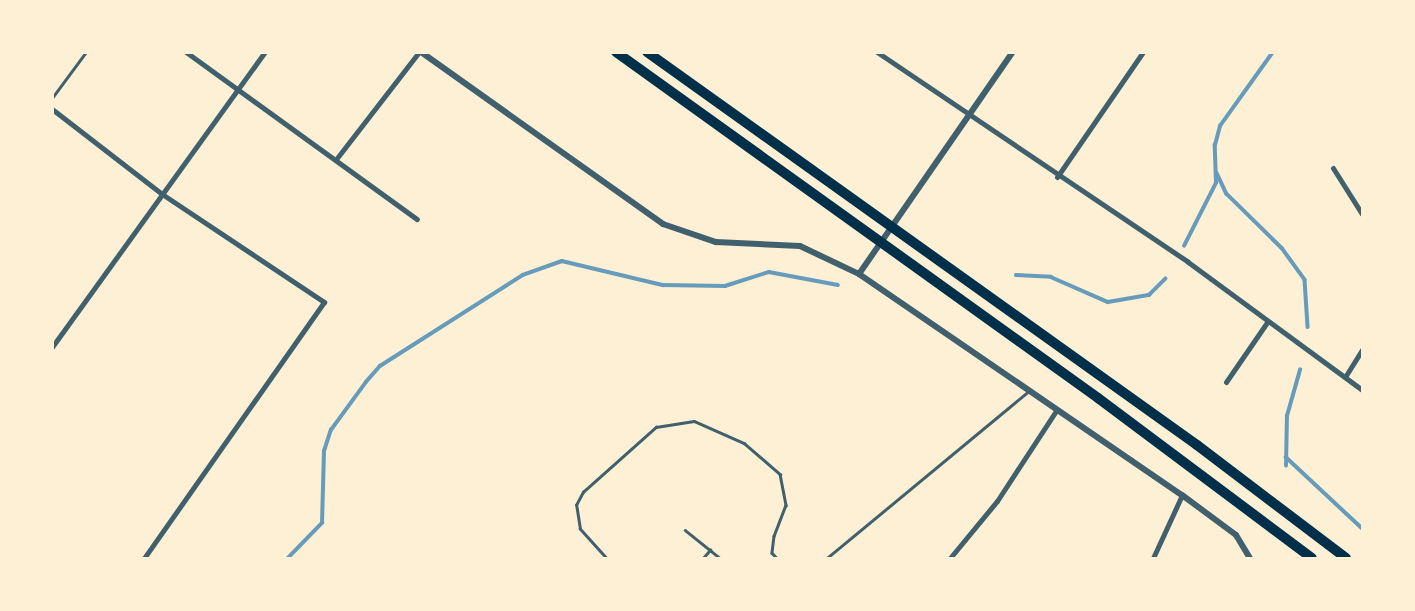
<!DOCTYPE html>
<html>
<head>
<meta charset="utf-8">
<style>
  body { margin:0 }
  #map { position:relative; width:1415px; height:611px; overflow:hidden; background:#fdf0d5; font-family:Arial,sans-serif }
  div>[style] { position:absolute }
  .stream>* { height:3.5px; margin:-1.75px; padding:0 1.75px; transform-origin:1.75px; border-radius:1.75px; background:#669bbc }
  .service>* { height:2.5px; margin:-1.25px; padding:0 1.25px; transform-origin:1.25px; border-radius:1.25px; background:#3f606c }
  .minor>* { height:5px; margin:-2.5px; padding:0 2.5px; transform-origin:2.5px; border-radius:2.5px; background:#3f606c }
  .tertiary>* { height:6px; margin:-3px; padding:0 3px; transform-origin:3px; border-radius:3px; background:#3f606c }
  .motorway>* { height:10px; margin:-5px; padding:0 5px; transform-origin:5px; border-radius:5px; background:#003049 }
  span { translate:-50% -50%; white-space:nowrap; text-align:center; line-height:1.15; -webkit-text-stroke:5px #fdf0d5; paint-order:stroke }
  .frame { position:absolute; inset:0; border:54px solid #fdf0d5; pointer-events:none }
</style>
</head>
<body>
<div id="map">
  <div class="stream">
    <i style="left:1217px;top:173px;width:23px;rotate:65deg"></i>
    <i style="left:1227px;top:194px;width:77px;rotate:44.5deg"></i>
    <i style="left:1282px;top:248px;width:39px;rotate:54deg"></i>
    <i style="left:1305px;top:280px;width:47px;rotate:86.3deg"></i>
    <i style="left:1184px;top:246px;width:71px;rotate:-63.1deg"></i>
    <i style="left:1216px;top:183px;width:38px;rotate:-92deg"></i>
    <i style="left:1215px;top:145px;width:20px;rotate:-75deg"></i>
    <i style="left:1220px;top:126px;width:91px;rotate:-54.4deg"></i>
    <i style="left:1016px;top:275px;width:35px;rotate:3deg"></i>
    <i style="left:1051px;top:277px;width:62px;rotate:23.7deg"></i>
    <i style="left:1108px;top:302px;width:42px;rotate:-9.7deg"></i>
    <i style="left:1149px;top:295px;width:23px;rotate:-45deg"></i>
    <i style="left:1286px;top:457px;width:104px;rotate:43.1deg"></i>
    <i style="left:1286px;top:466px;width:50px;rotate:-88.9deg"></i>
    <i style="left:1287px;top:416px;width:48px;rotate:-74.2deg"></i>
    <i style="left:288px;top:558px;width:49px;rotate:-45.8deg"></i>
    <i style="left:322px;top:523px;width:72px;rotate:-88.4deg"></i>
    <i style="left:324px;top:451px;width:22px;rotate:-72deg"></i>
    <i style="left:331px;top:430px;width:59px;rotate:-53.9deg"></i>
    <i style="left:366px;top:382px;width:21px;rotate:-49deg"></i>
    <i style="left:380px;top:366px;width:169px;rotate:-32.5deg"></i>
    <i style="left:523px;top:275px;width:41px;rotate:-19.7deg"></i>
    <i style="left:562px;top:261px;width:104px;rotate:13.4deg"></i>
    <i style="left:663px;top:285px;width:62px;rotate:0.9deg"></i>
    <i style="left:725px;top:286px;width:46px;rotate:-17.7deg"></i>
    <i style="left:769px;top:272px;width:70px;rotate:10.7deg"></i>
  </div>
  <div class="service">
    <i style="left:52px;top:98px;width:57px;rotate:-53.5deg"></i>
    <i style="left:685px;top:530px;width:45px;rotate:38.7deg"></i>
    <i style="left:606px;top:558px;width:39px;rotate:-132deg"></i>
    <i style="left:580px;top:529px;width:24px;rotate:-99deg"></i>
    <i style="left:576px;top:505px;width:15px;rotate:-62deg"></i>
    <i style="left:583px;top:492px;width:98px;rotate:-41.7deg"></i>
    <i style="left:656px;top:427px;width:38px;rotate:-9deg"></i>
    <i style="left:694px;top:421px;width:55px;rotate:23.7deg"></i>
    <i style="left:744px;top:443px;width:48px;rotate:40.7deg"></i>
    <i style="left:780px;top:474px;width:32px;rotate:79deg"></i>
    <i style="left:786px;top:505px;width:33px;rotate:111deg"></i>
    <i style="left:774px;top:536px;width:17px;rotate:97deg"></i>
    <i style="left:772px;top:553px;width:7px;rotate:45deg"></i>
    <i style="left:703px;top:558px;width:11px;rotate:-49deg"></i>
    <i style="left:827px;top:558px;width:262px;rotate:-39.6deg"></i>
  </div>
  <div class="minor">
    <i style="left:186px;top:52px;width:285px;rotate:35.9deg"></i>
    <i style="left:877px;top:52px;width:375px;rotate:34deg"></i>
    <i style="left:1188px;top:262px;width:216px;rotate:36.3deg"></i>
    <i style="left:52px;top:109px;width:139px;rotate:37.7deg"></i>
    <i style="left:162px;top:194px;width:195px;rotate:33.7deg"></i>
    <i style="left:324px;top:302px;width:313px;rotate:125.1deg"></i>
    <i style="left:337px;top:158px;width:134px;rotate:-52.3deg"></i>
    <i style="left:1333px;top:168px;width:54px;rotate:57.8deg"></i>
    <i style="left:1057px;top:177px;width:152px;rotate:-55.5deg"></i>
    <i style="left:52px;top:347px;width:364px;rotate:-54.2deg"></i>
    <i style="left:1345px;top:377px;width:32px;rotate:-58deg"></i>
    <i style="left:1226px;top:382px;width:74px;rotate:-55.5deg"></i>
    <i style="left:950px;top:558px;width:74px;rotate:-50.5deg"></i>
    <i style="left:997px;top:501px;width:108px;rotate:-56.8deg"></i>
    <i style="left:1153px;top:558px;width:69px;rotate:-65.3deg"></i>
  </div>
  <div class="tertiary">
    <i style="left:421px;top:52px;width:297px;rotate:35.4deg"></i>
    <i style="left:663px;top:224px;width:56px;rotate:18.8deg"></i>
    <i style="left:716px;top:242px;width:84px;rotate:2.7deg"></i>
    <i style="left:800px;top:246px;width:65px;rotate:25.4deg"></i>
    <i style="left:859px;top:274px;width:391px;rotate:34.4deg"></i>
    <i style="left:1182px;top:495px;width:67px;rotate:36.5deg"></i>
    <i style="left:1236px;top:535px;width:27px;rotate:59deg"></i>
    <i style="left:859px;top:274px;width:270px;rotate:-55.3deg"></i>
  </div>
  <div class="motorway">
    <i style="left:616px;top:52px;width:593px;rotate:35.67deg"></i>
    <i style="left:1098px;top:398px;width:267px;rotate:36.8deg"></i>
    <i style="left:647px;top:52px;width:676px;rotate:35.55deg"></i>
    <i style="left:1197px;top:445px;width:187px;rotate:37.2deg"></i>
  </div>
  <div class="frame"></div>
</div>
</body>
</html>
